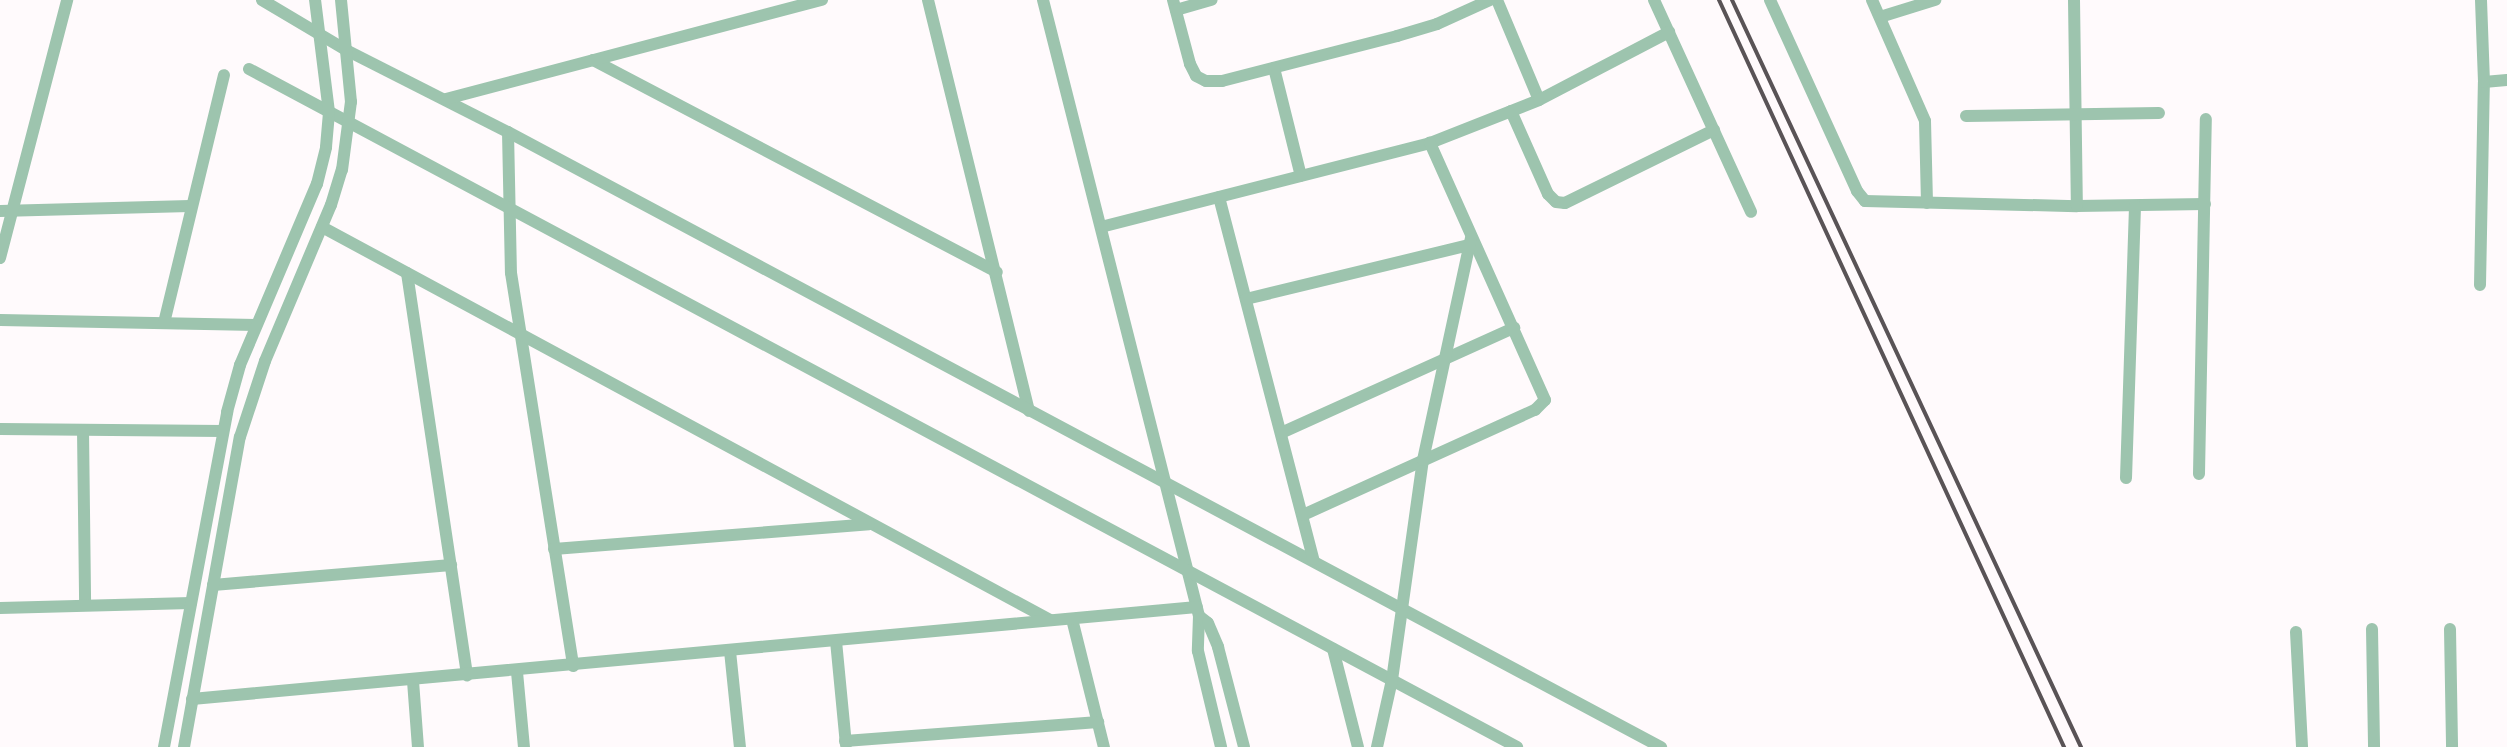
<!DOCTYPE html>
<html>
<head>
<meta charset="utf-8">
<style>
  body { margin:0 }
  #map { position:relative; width:2507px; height:747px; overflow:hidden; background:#fffafc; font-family:Karla,sans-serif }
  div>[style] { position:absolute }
  .street>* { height:12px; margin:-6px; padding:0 6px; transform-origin:6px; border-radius:6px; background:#9dc4ae }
  .rail>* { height:4px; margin:-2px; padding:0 2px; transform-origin:2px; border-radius:2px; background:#595356 }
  span { translate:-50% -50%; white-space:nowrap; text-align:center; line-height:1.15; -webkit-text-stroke:8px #fff; paint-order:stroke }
</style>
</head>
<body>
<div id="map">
  <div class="street">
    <i style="left:262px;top:0;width:100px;rotate:30.7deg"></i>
    <i style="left:348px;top:51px;width:179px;rotate:26.9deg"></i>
    <i style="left:508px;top:132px;width:141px;rotate:88.8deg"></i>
    <i style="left:511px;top:273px;width:398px;rotate:81deg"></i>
    <i style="left:928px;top:0;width:423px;rotate:76.2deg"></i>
    <i style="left:1043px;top:0;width:635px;rotate:75.79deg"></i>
    <i style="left:1199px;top:616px;width:35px;rotate:92deg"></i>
    <i style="left:1198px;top:651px;width:99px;rotate:76.5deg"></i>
    <i style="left:1173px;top:0;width:66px;rotate:75.1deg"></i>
    <i style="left:1190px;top:64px;width:13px;rotate:63deg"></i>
    <i style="left:1196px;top:76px;width:11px;rotate:27deg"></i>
    <i style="left:1206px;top:81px;width:16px"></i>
    <i style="left:1222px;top:81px;width:181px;rotate:-14.4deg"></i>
    <i style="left:1397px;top:36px;width:42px;rotate:-16.7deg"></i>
    <i style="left:1437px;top:24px;width:58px;rotate:-24.4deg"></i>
    <i style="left:1497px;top:0;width:108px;rotate:67.2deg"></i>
    <i style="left:1654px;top:0;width:233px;rotate:65.4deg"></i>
    <i style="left:1770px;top:0;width:210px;rotate:65.5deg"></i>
    <i style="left:1857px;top:191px;width:13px;rotate:51deg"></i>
    <i style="left:1865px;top:201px;width:212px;rotate:1.4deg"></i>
    <i style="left:2077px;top:206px;width:128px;rotate:-0.9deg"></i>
    <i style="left:1872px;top:0;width:132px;rotate:66.3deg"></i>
    <i style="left:1925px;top:121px;width:82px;rotate:88.6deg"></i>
    <i style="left:2074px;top:0;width:206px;rotate:89.2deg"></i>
    <i style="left:1176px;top:10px;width:37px;rotate:-16deg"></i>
    <i style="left:1880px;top:17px;width:58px;rotate:-17.2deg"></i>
    <i style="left:593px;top:60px;width:456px;rotate:27.7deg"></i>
    <i style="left:1274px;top:68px;width:111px;rotate:76deg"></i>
    <i style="left:249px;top:69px;width:1438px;rotate:28.13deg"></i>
    <i style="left:2484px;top:82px;width:23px;rotate:-5deg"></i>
    <i style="left:446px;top:99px;width:389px;rotate:-14.8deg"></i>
    <i style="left:1511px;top:111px;width:91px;rotate:66deg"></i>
    <i style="left:1548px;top:194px;width:11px;rotate:45deg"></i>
    <i style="left:1556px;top:202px;width:9px;rotate:6deg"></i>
    <i style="left:1565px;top:203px;width:166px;rotate:-26.1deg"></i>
    <i style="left:1966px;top:116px;width:193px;rotate:-0.9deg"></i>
    <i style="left:508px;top:132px;width:1307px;rotate:28.08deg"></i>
    <i style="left:1219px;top:197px;width:374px;rotate:75.4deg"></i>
    <i style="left:0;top:211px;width:190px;rotate:-1.5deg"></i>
    <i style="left:322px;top:227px;width:827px;rotate:28.36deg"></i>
    <i style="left:1101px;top:227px;width:340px;rotate:-14.3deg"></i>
    <i style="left:1430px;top:143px;width:117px;rotate:-21.5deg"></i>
    <i style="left:1539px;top:100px;width:147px;rotate:-27.6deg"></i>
    <i style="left:0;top:258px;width:267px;rotate:-75.4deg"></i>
    <i style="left:407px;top:273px;width:407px;rotate:81.5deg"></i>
    <i style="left:2480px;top:285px;width:203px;rotate:-88.9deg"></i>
    <i style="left:2484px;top:82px;width:82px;rotate:-92.1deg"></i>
    <i style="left:1246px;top:299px;width:230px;rotate:-13.6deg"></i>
    <i style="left:0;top:320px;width:256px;rotate:1.1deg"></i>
    <i style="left:164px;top:323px;width:255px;rotate:-76.4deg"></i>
    <i style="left:0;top:429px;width:223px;rotate:0.5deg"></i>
    <i style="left:83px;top:430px;width:175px;rotate:89.3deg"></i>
    <i style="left:1281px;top:433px;width:256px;rotate:-24.3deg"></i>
    <i style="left:2199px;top:474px;width:355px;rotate:-88.9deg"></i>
    <i style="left:2126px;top:478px;width:272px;rotate:-88.1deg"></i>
    <i style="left:1303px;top:515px;width:255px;rotate:-24.4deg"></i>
    <i style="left:1535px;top:410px;width:14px;rotate:-45deg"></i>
    <i style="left:1545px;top:400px;width:282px;rotate:-114.1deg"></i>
    <i style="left:554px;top:549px;width:316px;rotate:-4.5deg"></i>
    <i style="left:213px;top:585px;width:239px;rotate:-4.8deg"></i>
    <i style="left:0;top:608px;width:191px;rotate:-1.5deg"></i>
    <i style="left:1199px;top:616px;width:11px;rotate:38deg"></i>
    <i style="left:1208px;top:623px;width:26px;rotate:67deg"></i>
    <i style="left:1218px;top:647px;width:103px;rotate:75.4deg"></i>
    <i style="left:1072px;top:619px;width:132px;rotate:76deg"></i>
    <i style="left:2372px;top:629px;width:118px;rotate:89deg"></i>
    <i style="left:2450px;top:629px;width:118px;rotate:89deg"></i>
    <i style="left:2296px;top:632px;width:115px;rotate:87deg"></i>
    <i style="left:836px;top:641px;width:104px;rotate:84.5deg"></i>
    <i style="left:1333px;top:649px;width:101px;rotate:75.7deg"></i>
    <i style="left:730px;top:651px;width:97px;rotate:84.1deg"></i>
    <i style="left:517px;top:672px;width:75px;rotate:84.7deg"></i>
    <i style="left:413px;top:681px;width:66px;rotate:85.7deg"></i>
    <i style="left:192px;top:699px;width:1009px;rotate:-5.23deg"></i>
    <i style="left:845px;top:741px;width:254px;rotate:-4.3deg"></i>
    <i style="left:164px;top:747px;width:341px;rotate:-79.3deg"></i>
    <i style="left:227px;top:412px;width:49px;rotate:-74.5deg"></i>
    <i style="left:240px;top:365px;width:197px;rotate:-67deg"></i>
    <i style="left:317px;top:184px;width:38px;rotate:-76deg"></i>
    <i style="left:326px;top:147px;width:35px;rotate:-85deg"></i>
    <i style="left:329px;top:112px;width:113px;rotate:-97.1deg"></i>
    <i style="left:184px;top:747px;width:315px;rotate:-79.8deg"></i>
    <i style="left:240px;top:437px;width:80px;rotate:-71.8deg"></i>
    <i style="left:265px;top:361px;width:169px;rotate:-67.1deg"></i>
    <i style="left:331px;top:205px;width:37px;rotate:-73deg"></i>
    <i style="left:342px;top:170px;width:69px;rotate:-82.5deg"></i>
    <i style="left:351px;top:102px;width:102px;rotate:-95.6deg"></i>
    <i style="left:1377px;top:747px;width:69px;rotate:-77.4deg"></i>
    <i style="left:1392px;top:680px;width:222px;rotate:-82deg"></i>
    <i style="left:1423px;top:460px;width:227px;rotate:-77.8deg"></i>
  </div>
  <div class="rail">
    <i style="left:1719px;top:0;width:823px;rotate:65.21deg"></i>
    <i style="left:1732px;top:0;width:825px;rotate:64.96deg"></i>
  </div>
</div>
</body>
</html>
